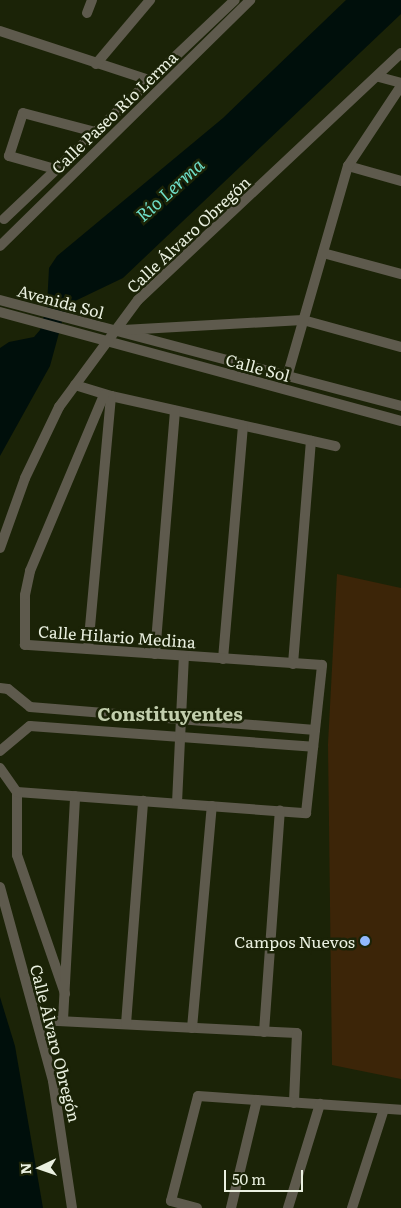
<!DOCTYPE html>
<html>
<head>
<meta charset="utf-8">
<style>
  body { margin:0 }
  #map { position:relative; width:401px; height:1208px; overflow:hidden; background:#1b2307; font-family:Literata,serif }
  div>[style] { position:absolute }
  .green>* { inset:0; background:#3c2508 }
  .water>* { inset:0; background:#000f0b }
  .minor>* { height:10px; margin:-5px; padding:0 5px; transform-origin:5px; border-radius:5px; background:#5e5a4d }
  .dots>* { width:14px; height:14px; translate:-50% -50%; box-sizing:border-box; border:2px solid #1b2307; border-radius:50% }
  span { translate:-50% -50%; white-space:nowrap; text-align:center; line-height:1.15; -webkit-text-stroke:5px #1b2307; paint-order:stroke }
  .street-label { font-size:16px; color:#eaf0e0 }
  .poi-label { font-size:16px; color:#eaf0e0 }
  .right { translate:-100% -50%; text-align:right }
  .water-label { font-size:18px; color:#6fdec8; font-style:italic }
  .quarter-label { font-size:19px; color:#c2cead; font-weight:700 }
  .north { position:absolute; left:15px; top:1143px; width:50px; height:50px; -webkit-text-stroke:4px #1b2307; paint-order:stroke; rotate:267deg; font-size:14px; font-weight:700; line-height:20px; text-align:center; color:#eaf0e0 }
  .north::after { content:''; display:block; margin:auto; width:18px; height:22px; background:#eaf0e0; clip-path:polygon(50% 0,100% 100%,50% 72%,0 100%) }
  .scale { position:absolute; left:224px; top:1170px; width:79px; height:22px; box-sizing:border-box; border:2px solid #eaf0e0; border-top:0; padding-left:6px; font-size:15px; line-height:18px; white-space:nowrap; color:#eaf0e0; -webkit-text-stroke:4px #1b2307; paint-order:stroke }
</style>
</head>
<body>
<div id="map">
  <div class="green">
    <i style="clip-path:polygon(337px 574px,401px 588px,401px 1079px,332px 1065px,328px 744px)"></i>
  </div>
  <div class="water">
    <i style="clip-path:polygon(346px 0,401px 0,401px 14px,123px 278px,75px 301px,65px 311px,50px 366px,0 456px,0 348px,9px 342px,34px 337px,40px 330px,47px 305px,49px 268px,57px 256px,223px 118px)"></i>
    <i style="clip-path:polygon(0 997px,15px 1046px,43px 1208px,0 1208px)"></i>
  </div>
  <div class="minor">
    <i style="left:87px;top:13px;width:14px;rotate:-69deg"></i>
    <i style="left:0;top:31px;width:160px;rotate:18.2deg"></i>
    <i style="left:96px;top:64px;width:84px;rotate:-49.8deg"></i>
    <i style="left:379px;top:77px;width:23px;rotate:15deg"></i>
    <i style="left:348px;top:166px;width:55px;rotate:15.8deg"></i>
    <i style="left:55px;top:169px;width:48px;rotate:-164.2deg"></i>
    <i style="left:9px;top:156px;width:45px;rotate:-72deg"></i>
    <i style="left:23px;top:113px;width:74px;rotate:14.8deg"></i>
    <i style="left:4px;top:219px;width:318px;rotate:-43.5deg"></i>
    <i style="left:0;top:246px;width:351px;rotate:-44.5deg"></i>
    <i style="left:323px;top:253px;width:81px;rotate:15.1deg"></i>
    <i style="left:0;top:300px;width:415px;rotate:14.8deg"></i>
    <i style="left:0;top:312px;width:416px;rotate:15.2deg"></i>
    <i style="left:123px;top:330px;width:180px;rotate:-3.2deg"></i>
    <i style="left:303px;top:320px;width:102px;rotate:15.4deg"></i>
    <i style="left:287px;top:377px;width:220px;rotate:-73.9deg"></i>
    <i style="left:348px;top:166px;width:96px;rotate:-56.5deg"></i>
    <i style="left:75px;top:385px;width:38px;rotate:17deg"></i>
    <i style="left:111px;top:396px;width:230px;rotate:12.6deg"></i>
    <i style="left:0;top:548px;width:74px;rotate:-70.3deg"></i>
    <i style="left:25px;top:478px;width:79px;rotate:-64.4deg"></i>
    <i style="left:59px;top:407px;width:133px;rotate:-53.6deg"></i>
    <i style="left:138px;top:300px;width:361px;rotate:-43.2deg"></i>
    <i style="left:88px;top:649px;width:254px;rotate:-84.8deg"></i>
    <i style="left:155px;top:654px;width:244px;rotate:-85.3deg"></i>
    <i style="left:223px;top:659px;width:234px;rotate:-85.1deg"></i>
    <i style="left:293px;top:664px;width:224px;rotate:-85.4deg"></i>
    <i style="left:0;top:688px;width:8px;rotate:7deg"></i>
    <i style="left:8px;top:689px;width:28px;rotate:39deg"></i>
    <i style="left:30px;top:707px;width:286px;rotate:4.6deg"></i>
    <i style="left:0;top:751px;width:39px;rotate:-40deg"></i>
    <i style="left:30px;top:726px;width:284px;rotate:4.2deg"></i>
    <i style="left:0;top:768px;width:29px;rotate:55deg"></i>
    <i style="left:17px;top:792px;width:63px;rotate:90deg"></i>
    <i style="left:17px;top:855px;width:147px;rotate:70.9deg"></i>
    <i style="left:17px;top:792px;width:290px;rotate:4.2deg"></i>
    <i style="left:306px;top:813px;width:149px;rotate:-83.8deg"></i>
    <i style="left:322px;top:665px;width:298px;rotate:-176.1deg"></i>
    <i style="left:25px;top:645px;width:50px;rotate:-90deg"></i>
    <i style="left:25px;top:595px;width:25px;rotate:-78deg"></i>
    <i style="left:30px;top:571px;width:191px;rotate:-67.2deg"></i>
    <i style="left:177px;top:803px;width:147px;rotate:-87.3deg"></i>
    <i style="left:0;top:887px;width:201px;rotate:74.7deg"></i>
    <i style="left:53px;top:1081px;width:128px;rotate:81.5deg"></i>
    <i style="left:38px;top:1020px;width:259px;rotate:2.9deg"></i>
    <i style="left:297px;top:1033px;width:70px;rotate:92.5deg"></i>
    <i style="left:63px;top:1020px;width:224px;rotate:-86.9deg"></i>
    <i style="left:126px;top:1024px;width:224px;rotate:-85.6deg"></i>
    <i style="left:192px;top:1028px;width:223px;rotate:-84.9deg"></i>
    <i style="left:264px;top:1032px;width:222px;rotate:-85.9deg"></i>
    <i style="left:197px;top:1208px;width:27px;rotate:-165deg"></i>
    <i style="left:171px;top:1201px;width:108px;rotate:-75.6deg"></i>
    <i style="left:198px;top:1096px;width:203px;rotate:3.9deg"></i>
    <i style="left:231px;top:1208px;width:111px;rotate:-76.5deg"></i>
    <i style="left:288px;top:1208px;width:109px;rotate:-72.9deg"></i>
    <i style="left:352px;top:1208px;width:104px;rotate:-72.1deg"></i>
  </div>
  <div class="dots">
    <i style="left:365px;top:941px;background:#91b8fd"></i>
  </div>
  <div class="street-label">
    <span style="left:114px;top:112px;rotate:-44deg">Calle Paseo Río Lerma</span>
    <span style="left:188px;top:234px;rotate:-43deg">Calle Álvaro Obregón</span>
    <span style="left:61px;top:301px;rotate:15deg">Avenida Sol</span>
    <span style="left:258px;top:367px;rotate:15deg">Calle Sol</span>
    <span style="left:117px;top:636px;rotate:4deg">Calle Hilario Medina</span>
    <span style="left:56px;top:1043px;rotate:76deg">Calle Álvaro Obregón</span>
  </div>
  <div class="poi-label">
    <span class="right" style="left:355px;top:941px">Campos Nuevos</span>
  </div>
  <div class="water-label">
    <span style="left:170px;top:190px;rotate:-42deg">Río Lerma</span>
  </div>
  <div class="quarter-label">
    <span style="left:170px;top:714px">Constituyentes</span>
  </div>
  <div class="north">N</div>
  <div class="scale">50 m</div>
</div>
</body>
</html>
